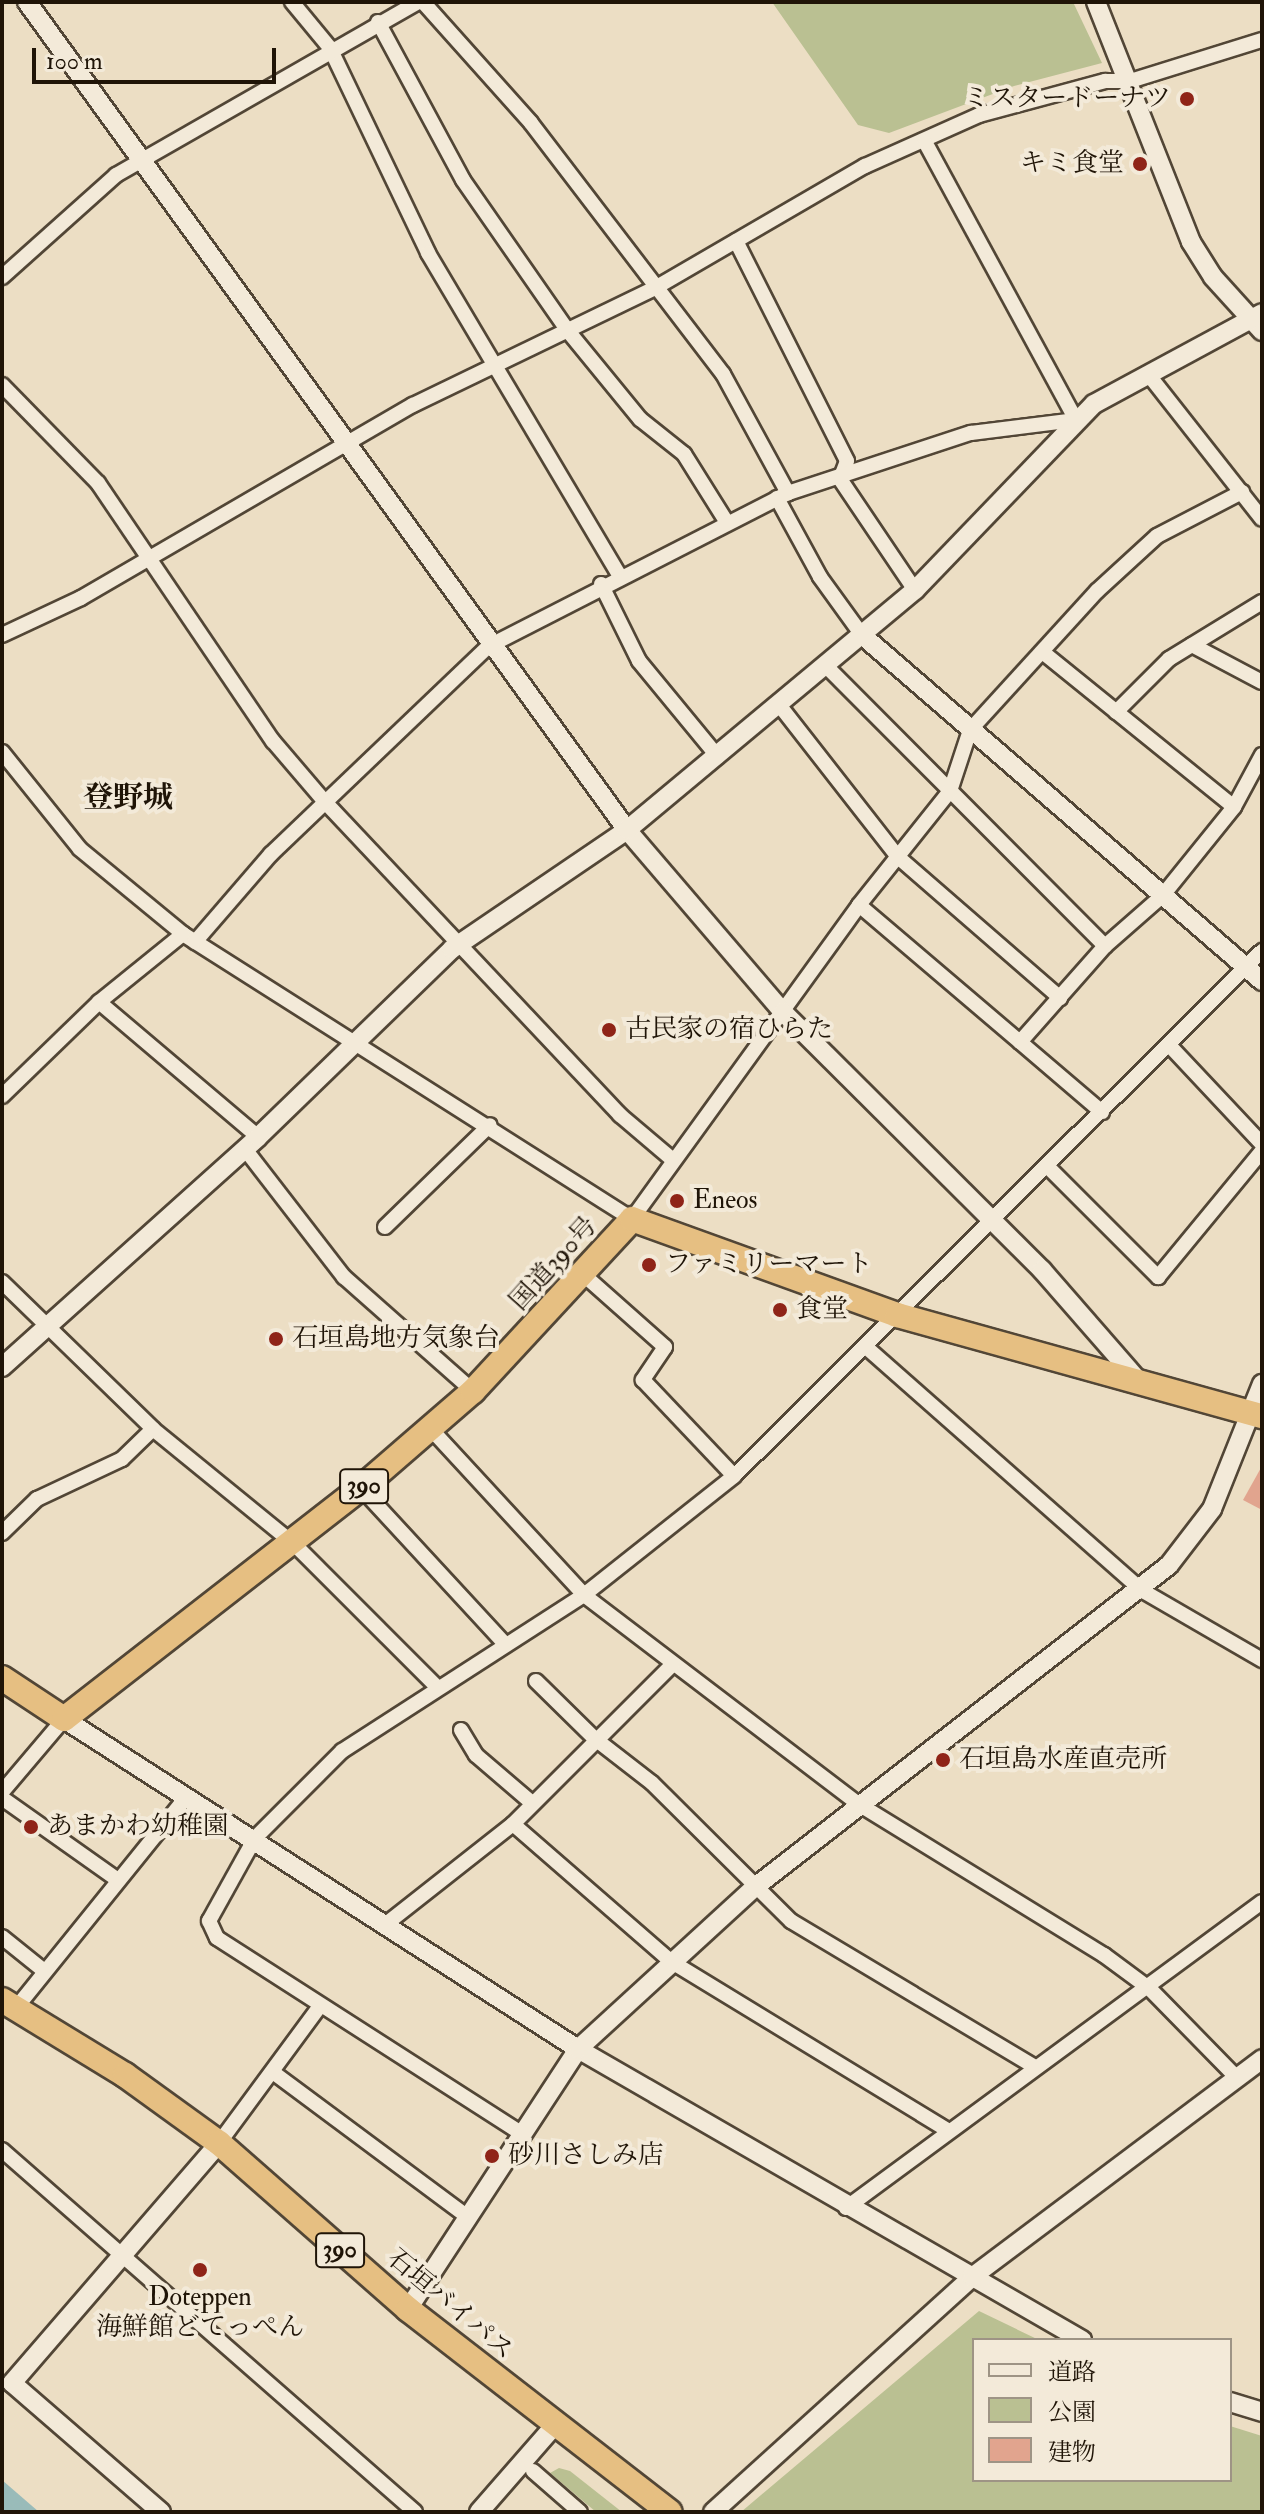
<!DOCTYPE html>
<html>
<head>
<meta charset="utf-8">
<style>
  body { margin:0 }
  #map { position:relative; width:1264px; height:2514px; overflow:hidden; background:#ecdec4; font-family:"IM FELL Double Pica","Noto Serif JP",serif }
  div>[style] { position:absolute }
  .green>* { inset:0; background:#bac092 }
  .water>* { inset:0; background:#99bbb9 }
  .building>* { inset:0; background:#e1a48e }
  .roads { filter:drop-shadow(2px 0 #524636) drop-shadow(-2px 0 #524636) drop-shadow(0 2px #524636) drop-shadow(0 -2px #524636) }
  .minor>* { height:14px; margin:-7px; padding:0 7px; transform-origin:7px; border-radius:7px; background:#f3ead9 }
  .tertiary>* { height:18px; margin:-9px; padding:0 9px; transform-origin:9px; border-radius:9px; background:#f3ead9 }
  .trunk>* { height:24px; margin:-12px; padding:0 12px; transform-origin:12px; border-radius:12px; background:#e6bf82 }
  .dots>* { width:22px; height:22px; translate:-50% -50%; box-sizing:border-box; border:4px solid #f3ead9; border-radius:50% }
  span { translate:-50% -50%; white-space:nowrap; text-align:center; line-height:1.15; -webkit-text-stroke:8px #f3ead9; paint-order:stroke }
  .shield-label span { padding:2px 6px; background:#f3ead9; border:2px solid; border-radius:6px; -webkit-text-stroke-width:0 }
  .shield-label { font-size:24px; color:#1f1407; font-weight:700 }
  .poi-label { font-size:26px; color:#1f1407 }
  .right { translate:-100% -50%; text-align:right }
  .left { translate:0 -50%; text-align:left }
  .street-label { font-size:26px; color:#1f1407 }
  .quarter-label { font-size:30px; color:#1f1407; font-weight:700 }
  .frame { position:absolute; inset:0; border:4px solid #1f1407; pointer-events:none }
  .legend { position:absolute; left:972px; top:2338px; width:260px; height:144px; box-sizing:border-box; background:#f3ead9; border:2px solid #9e9485; margin:0; padding:10px 14px; list-style:none; font-size:24px; color:#1f1407 }
  .legend li { display:flex; align-items:center; gap:16px; height:40px }
  .legend b { width:40px; border:2px solid #9e9485 }
  .scale { position:absolute; left:32px; top:48px; width:244px; height:36px; box-sizing:border-box; border:4px solid #1f1407; border-top:0; padding-left:10px; font-size:24px; line-height:28px; white-space:nowrap; color:#1f1407; -webkit-text-stroke:6px #f3ead9; paint-order:stroke }
</style>
</head>
<body>
<div id="map">
  <div class="green">
    <i style="clip-path:polygon(772px 2px,1073px 2px,1102px 63px,1014px 86px,889px 133px,858px 125px)"></i>
    <i style="clip-path:polygon(979px 2311px,1039px 2340px,974px 2340px,974px 2480px,1230px 2480px,1230px 2426px,1262px 2436px,1262px 2512px,741px 2512px)"></i>
    <i style="clip-path:polygon(559px 2468px,570px 2471px,622px 2512px,596px 2512px,550px 2473px)"></i>
  </div>
  <div class="water">
    <i style="clip-path:polygon(2px 2480px,39px 2512px,2px 2512px)"></i>
  </div>
  <div class="building">
    <i style="clip-path:polygon(1262px 1466px,1262px 1510px,1243px 1500px)"></i>
  </div>
  <div class="roads">
    <div class="minor">
      <i style="left:292px;top:2px;width:60px;rotate:50.4deg"></i>
      <i style="left:330px;top:48px;width:227px;rotate:64.4deg"></i>
      <i style="left:428px;top:253px;width:374px;rotate:59.3deg"></i>
      <i style="left:423px;top:2px;width:162px;rotate:48.2deg"></i>
      <i style="left:531px;top:123px;width:316px;rotate:52.6deg"></i>
      <i style="left:723px;top:374px;width:136px;rotate:61.4deg"></i>
      <i style="left:378px;top:22px;width:179px;rotate:61.7deg"></i>
      <i style="left:463px;top:180px;width:184px;rotate:55.2deg"></i>
      <i style="left:568px;top:331px;width:114px;rotate:50.7deg"></i>
      <i style="left:640px;top:419px;width:56px;rotate:38.5deg"></i>
      <i style="left:684px;top:454px;width:79px;rotate:57.9deg"></i>
      <i style="left:736px;top:241px;width:246px;rotate:63.2deg"></i>
      <i style="left:847px;top:461px;width:19px;rotate:111deg"></i>
      <i style="left:840px;top:479px;width:134px;rotate:56deg"></i>
      <i style="left:2px;top:277px;width:153px;rotate:-41.8deg"></i>
      <i style="left:116px;top:175px;width:348px;rotate:-29.8deg"></i>
      <i style="left:1148px;top:374px;width:184px;rotate:51.8deg"></i>
      <i style="left:2px;top:385px;width:137px;rotate:45.6deg"></i>
      <i style="left:98px;top:483px;width:312px;rotate:55.9deg"></i>
      <i style="left:273px;top:741px;width:82px;rotate:49.5deg"></i>
      <i style="left:326px;top:803px;width:429px;rotate:46.7deg"></i>
      <i style="left:620px;top:1115px;width:70px;rotate:40.3deg"></i>
      <i style="left:777px;top:498px;width:90px;rotate:61.4deg"></i>
      <i style="left:820px;top:577px;width:72px;rotate:54.1deg"></i>
      <i style="left:601px;top:584px;width:86px;rotate:63.7deg"></i>
      <i style="left:639px;top:661px;width:124px;rotate:50.5deg"></i>
      <i style="left:2px;top:635px;width:87px;rotate:-25.1deg"></i>
      <i style="left:81px;top:598px;width:384px;rotate:-30.2deg"></i>
      <i style="left:413px;top:405px;width:269px;rotate:-25.8deg"></i>
      <i style="left:655px;top:288px;width:243px;rotate:-30.2deg"></i>
      <i style="left:865px;top:166px;width:125px;rotate:-24.1deg"></i>
      <i style="left:979px;top:115px;width:131px;rotate:-15.1deg"></i>
      <i style="left:1105px;top:81px;width:25px"></i>
      <i style="left:1130px;top:81px;width:138px;rotate:-17.3deg"></i>
      <i style="left:1192px;top:645px;width:79px;rotate:27.9deg"></i>
      <i style="left:1045px;top:654px;width:243px;rotate:39deg"></i>
      <i style="left:827px;top:667px;width:394px;rotate:45.1deg"></i>
      <i style="left:780px;top:706px;width:192px;rotate:52deg"></i>
      <i style="left:898px;top:857px;width:215px;rotate:41deg"></i>
      <i style="left:1116px;top:712px;width:75px;rotate:-45deg"></i>
      <i style="left:1169px;top:659px;width:109px;rotate:-31.5deg"></i>
      <i style="left:2px;top:752px;width:124px;rotate:51.2deg"></i>
      <i style="left:80px;top:849px;width:134px;rotate:39.5deg"></i>
      <i style="left:183px;top:934px;width:532px;rotate:32.41deg"></i>
      <i style="left:632px;top:1219px;width:387px;rotate:-54.1deg"></i>
      <i style="left:859px;top:905px;width:146px;rotate:-51.4deg"></i>
      <i style="left:950px;top:791px;width:64px;rotate:-71.8deg"></i>
      <i style="left:970px;top:730px;width:188px;rotate:-47.6deg"></i>
      <i style="left:1097px;top:591px;width:81px;rotate:-42.5deg"></i>
      <i style="left:1157px;top:536px;width:96px;rotate:-27.4deg"></i>
      <i style="left:859px;top:905px;width:211px;rotate:40.4deg"></i>
      <i style="left:1020px;top:1042px;width:128px;rotate:-48.5deg"></i>
      <i style="left:1105px;top:946px;width:77px;rotate:-41.3deg"></i>
      <i style="left:1163px;top:895px;width:113px;rotate:-51.1deg"></i>
      <i style="left:1234px;top:807px;width:59px;rotate:-61.7deg"></i>
      <i style="left:195px;top:942px;width:116px;rotate:-49.2deg"></i>
      <i style="left:271px;top:854px;width:301px;rotate:-43.7deg"></i>
      <i style="left:489px;top:646px;width:336px;rotate:-27.1deg"></i>
      <i style="left:788px;top:493px;width:193px;rotate:-18.2deg"></i>
      <i style="left:971px;top:433px;width:106px;rotate:-7.1deg"></i>
      <i style="left:1076px;top:420px;width:316px;rotate:-118.5deg"></i>
      <i style="left:99px;top:1002px;width:209px;rotate:40.3deg"></i>
      <i style="left:1020px;top:1042px;width:108px;rotate:40.5deg"></i>
      <i style="left:1169px;top:1045px;width:136px;rotate:46.8deg"></i>
      <i style="left:2px;top:1096px;width:135px;rotate:-44.1deg"></i>
      <i style="left:99px;top:1002px;width:108px;rotate:-39deg"></i>
      <i style="left:245px;top:1149px;width:162px;rotate:52.3deg"></i>
      <i style="left:344px;top:1277px;width:172px;rotate:41.5deg"></i>
      <i style="left:1048px;top:1167px;width:156px;rotate:45deg"></i>
      <i style="left:1158px;top:1277px;width:163px;rotate:-50.5deg"></i>
      <i style="left:385px;top:1227px;width:146px;rotate:-44.2deg"></i>
      <i style="left:585px;top:1276px;width:107px;rotate:41.6deg"></i>
      <i style="left:665px;top:1347px;width:40px;rotate:124deg"></i>
      <i style="left:643px;top:1380px;width:132px;rotate:46.5deg"></i>
      <i style="left:2px;top:1282px;width:211px;rotate:44.2deg"></i>
      <i style="left:153px;top:1429px;width:181px;rotate:39.2deg"></i>
      <i style="left:293px;top:1543px;width:205px;rotate:45deg"></i>
      <i style="left:867px;top:1348px;width:368px;rotate:41.4deg"></i>
      <i style="left:1143px;top:1591px;width:138px;rotate:30.1deg"></i>
      <i style="left:430px;top:1428px;width:227px;rotate:47.3deg"></i>
      <i style="left:584px;top:1595px;width:347px;rotate:37.3deg"></i>
      <i style="left:860px;top:1805px;width:286px;rotate:31.6deg"></i>
      <i style="left:1104px;top:1955px;width:57px;rotate:36.5deg"></i>
      <i style="left:1150px;top:1989px;width:126px;rotate:45.6deg"></i>
      <i style="left:361px;top:1488px;width:211px;rotate:47.3deg"></i>
      <i style="left:2px;top:1533px;width:49px;rotate:-44.2deg"></i>
      <i style="left:37px;top:1499px;width:94px;rotate:-25.2deg"></i>
      <i style="left:122px;top:1459px;width:43px;rotate:-44.1deg"></i>
      <i style="left:536px;top:1681px;width:81px;rotate:44.5deg"></i>
      <i style="left:594px;top:1738px;width:73px;rotate:37.8deg"></i>
      <i style="left:652px;top:1783px;width:196px;rotate:44.8deg"></i>
      <i style="left:791px;top:1921px;width:282px;rotate:30.9deg"></i>
      <i style="left:461px;top:1730px;width:29px;rotate:59deg"></i>
      <i style="left:476px;top:1755px;width:74px;rotate:40.6deg"></i>
      <i style="left:2px;top:1792px;width:96px;rotate:-49.7deg"></i>
      <i style="left:2px;top:1798px;width:142px;rotate:35.3deg"></i>
      <i style="left:513px;top:1824px;width:211px;rotate:41deg"></i>
      <i style="left:672px;top:1962px;width:322px;rotate:31.4deg"></i>
      <i style="left:386px;top:1924px;width:162px;rotate:-38.2deg"></i>
      <i style="left:513px;top:1824px;width:226px;rotate:-45deg"></i>
      <i style="left:2px;top:1937px;width:53px;rotate:38.8deg"></i>
      <i style="left:16px;top:2008px;width:272px;rotate:-51.1deg"></i>
      <i style="left:274px;top:2073px;width:242px;rotate:36.6deg"></i>
      <i style="left:524px;top:2135px;width:365px;rotate:-147.3deg"></i>
      <i style="left:217px;top:1938px;width:19px;rotate:-115deg"></i>
      <i style="left:209px;top:1921px;width:95px;rotate:-61deg"></i>
      <i style="left:255px;top:1838px;width:123px;rotate:-45deg"></i>
      <i style="left:342px;top:1751px;width:288px;rotate:-32.8deg"></i>
      <i style="left:584px;top:1595px;width:191px;rotate:-38.4deg"></i>
      <i style="left:734px;top:1476px;width:745px;rotate:-44.84deg"></i>
      <i style="left:219px;top:2143px;width:170px;rotate:-53.6deg"></i>
      <i style="left:2px;top:2150px;width:549px;rotate:41.23deg"></i>
      <i style="left:846px;top:2208px;width:516px;rotate:-36.34deg"></i>
      <i style="left:533px;top:2471px;width:62px;rotate:41.1deg"></i>
    </div>
    <div class="tertiary">
      <i style="left:27px;top:2px;width:1023px;rotate:54.07deg"></i>
      <i style="left:627px;top:830px;width:240px;rotate:49.4deg"></i>
      <i style="left:783px;top:1012px;width:366px;rotate:44.9deg"></i>
      <i style="left:1042px;top:1270px;width:145px;rotate:48.9deg"></i>
      <i style="left:1096px;top:2px;width:258px;rotate:68.4deg"></i>
      <i style="left:1191px;top:242px;width:41px;rotate:57.8deg"></i>
      <i style="left:1213px;top:277px;width:73px;rotate:47.8deg"></i>
      <i style="left:862px;top:635px;width:529px;rotate:40.86deg"></i>
      <i style="left:2px;top:1367px;width:344px;rotate:-41.9deg"></i>
      <i style="left:258px;top:1137px;width:270px;rotate:-44.1deg"></i>
      <i style="left:452px;top:949px;width:212px;rotate:-34.2deg"></i>
      <i style="left:627px;top:830px;width:375px;rotate:-39.8deg"></i>
      <i style="left:915px;top:590px;width:258px;rotate:-46.1deg"></i>
      <i style="left:1094px;top:404px;width:191px;rotate:-28.4deg"></i>
      <i style="left:64px;top:1719px;width:611px;rotate:32.7deg"></i>
      <i style="left:578px;top:2049px;width:582px;rotate:30deg"></i>
      <i style="left:408px;top:2309px;width:311px;rotate:-56.8deg"></i>
      <i style="left:578px;top:2049px;width:240px;rotate:-42.5deg"></i>
      <i style="left:755px;top:1887px;width:524px;rotate:-37.87deg"></i>
      <i style="left:1169px;top:1565px;width:71px;rotate:-52.5deg"></i>
      <i style="left:1212px;top:1509px;width:135px;rotate:-68.2deg"></i>
      <i style="left:1230px;top:2402px;width:34px;rotate:17deg"></i>
      <i style="left:161px;top:2512px;width:197px;rotate:-139.1deg"></i>
      <i style="left:12px;top:2383px;width:317px;rotate:-49.2deg"></i>
      <i style="left:479px;top:2512px;width:114px;rotate:-48.9deg"></i>
      <i style="left:713px;top:2512px;width:350px;rotate:-42.2deg"></i>
      <i style="left:972px;top:2277px;width:363px;rotate:-36.9deg"></i>
    </div>
    <div class="trunk">
      <i style="left:2px;top:1678px;width:74px;rotate:33.5deg"></i>
      <i style="left:64px;top:1719px;width:376px;rotate:-37.9deg"></i>
      <i style="left:361px;top:1488px;width:148px;rotate:-40.9deg"></i>
      <i style="left:473px;top:1391px;width:234px;rotate:-47.2deg"></i>
      <i style="left:632px;top:1219px;width:282px;rotate:19.9deg"></i>
      <i style="left:897px;top:1315px;width:379px;rotate:15.5deg"></i>
      <i style="left:2px;top:2000px;width:144px;rotate:31.4deg"></i>
      <i style="left:125px;top:2075px;width:116px;rotate:35.9deg"></i>
      <i style="left:219px;top:2143px;width:252px;rotate:41.3deg"></i>
      <i style="left:408px;top:2309px;width:331px;rotate:37.8deg"></i>
    </div>
  </div>
  <div class="dots">
    <i style="left:1187px;top:99px;background:#8f2418"></i>
    <i style="left:1140px;top:164px;background:#8f2418"></i>
    <i style="left:609px;top:1030px;background:#8f2418"></i>
    <i style="left:677px;top:1201px;background:#8f2418"></i>
    <i style="left:649px;top:1265px;background:#8f2418"></i>
    <i style="left:780px;top:1310px;background:#8f2418"></i>
    <i style="left:276px;top:1339px;background:#8f2418"></i>
    <i style="left:943px;top:1760px;background:#8f2418"></i>
    <i style="left:31px;top:1827px;background:#8f2418"></i>
    <i style="left:492px;top:2156px;background:#8f2418"></i>
    <i style="left:200px;top:2270px;background:#8f2418"></i>
  </div>
  <div class="shield-label">
    <span style="left:364px;top:1486px">390</span>
    <span style="left:340px;top:2250px">390</span>
  </div>
  <div class="poi-label">
    <span class="right" style="left:1171px;top:99px">ミスタードーナツ</span>
    <span class="right" style="left:1124px;top:164px">キミ食堂</span>
    <span class="left" style="left:625px;top:1030px">古民家の宿ひらた</span>
    <span class="left" style="left:693px;top:1201px">Eneos</span>
    <span class="left" style="left:665px;top:1265px">ファミリーマート</span>
    <span class="left" style="left:796px;top:1310px">食堂</span>
    <span class="left" style="left:292px;top:1339px">石垣島地方気象台</span>
    <span class="left" style="left:959px;top:1760px">石垣島水産直売所</span>
    <span class="left" style="left:47px;top:1827px">あまかわ幼稚園</span>
    <span class="left" style="left:508px;top:2156px">砂川さしみ店</span>
    <span style="left:200px;top:2313px">Doteppen<br>海鮮館どてっぺん</span>
  </div>
  <div class="street-label">
    <span style="left:554px;top:1264px;rotate:-48deg">国道390号</span>
    <span style="left:450px;top:2305px;rotate:40deg">石垣バイパス</span>
  </div>
  <div class="quarter-label">
    <span style="left:128px;top:798px">登野城</span>
  </div>
  <div class="frame"></div>
  <ul class="legend">
  <li><b style="height:10px;background:#f3ead9"></b>道路</li>
  <li><b style="height:22px;background:#bac092"></b>公園</li>
  <li><b style="height:22px;background:#e1a48e"></b>建物</li>
  </ul>
  <div class="scale">100 m</div>
</div>
</body>
</html>
